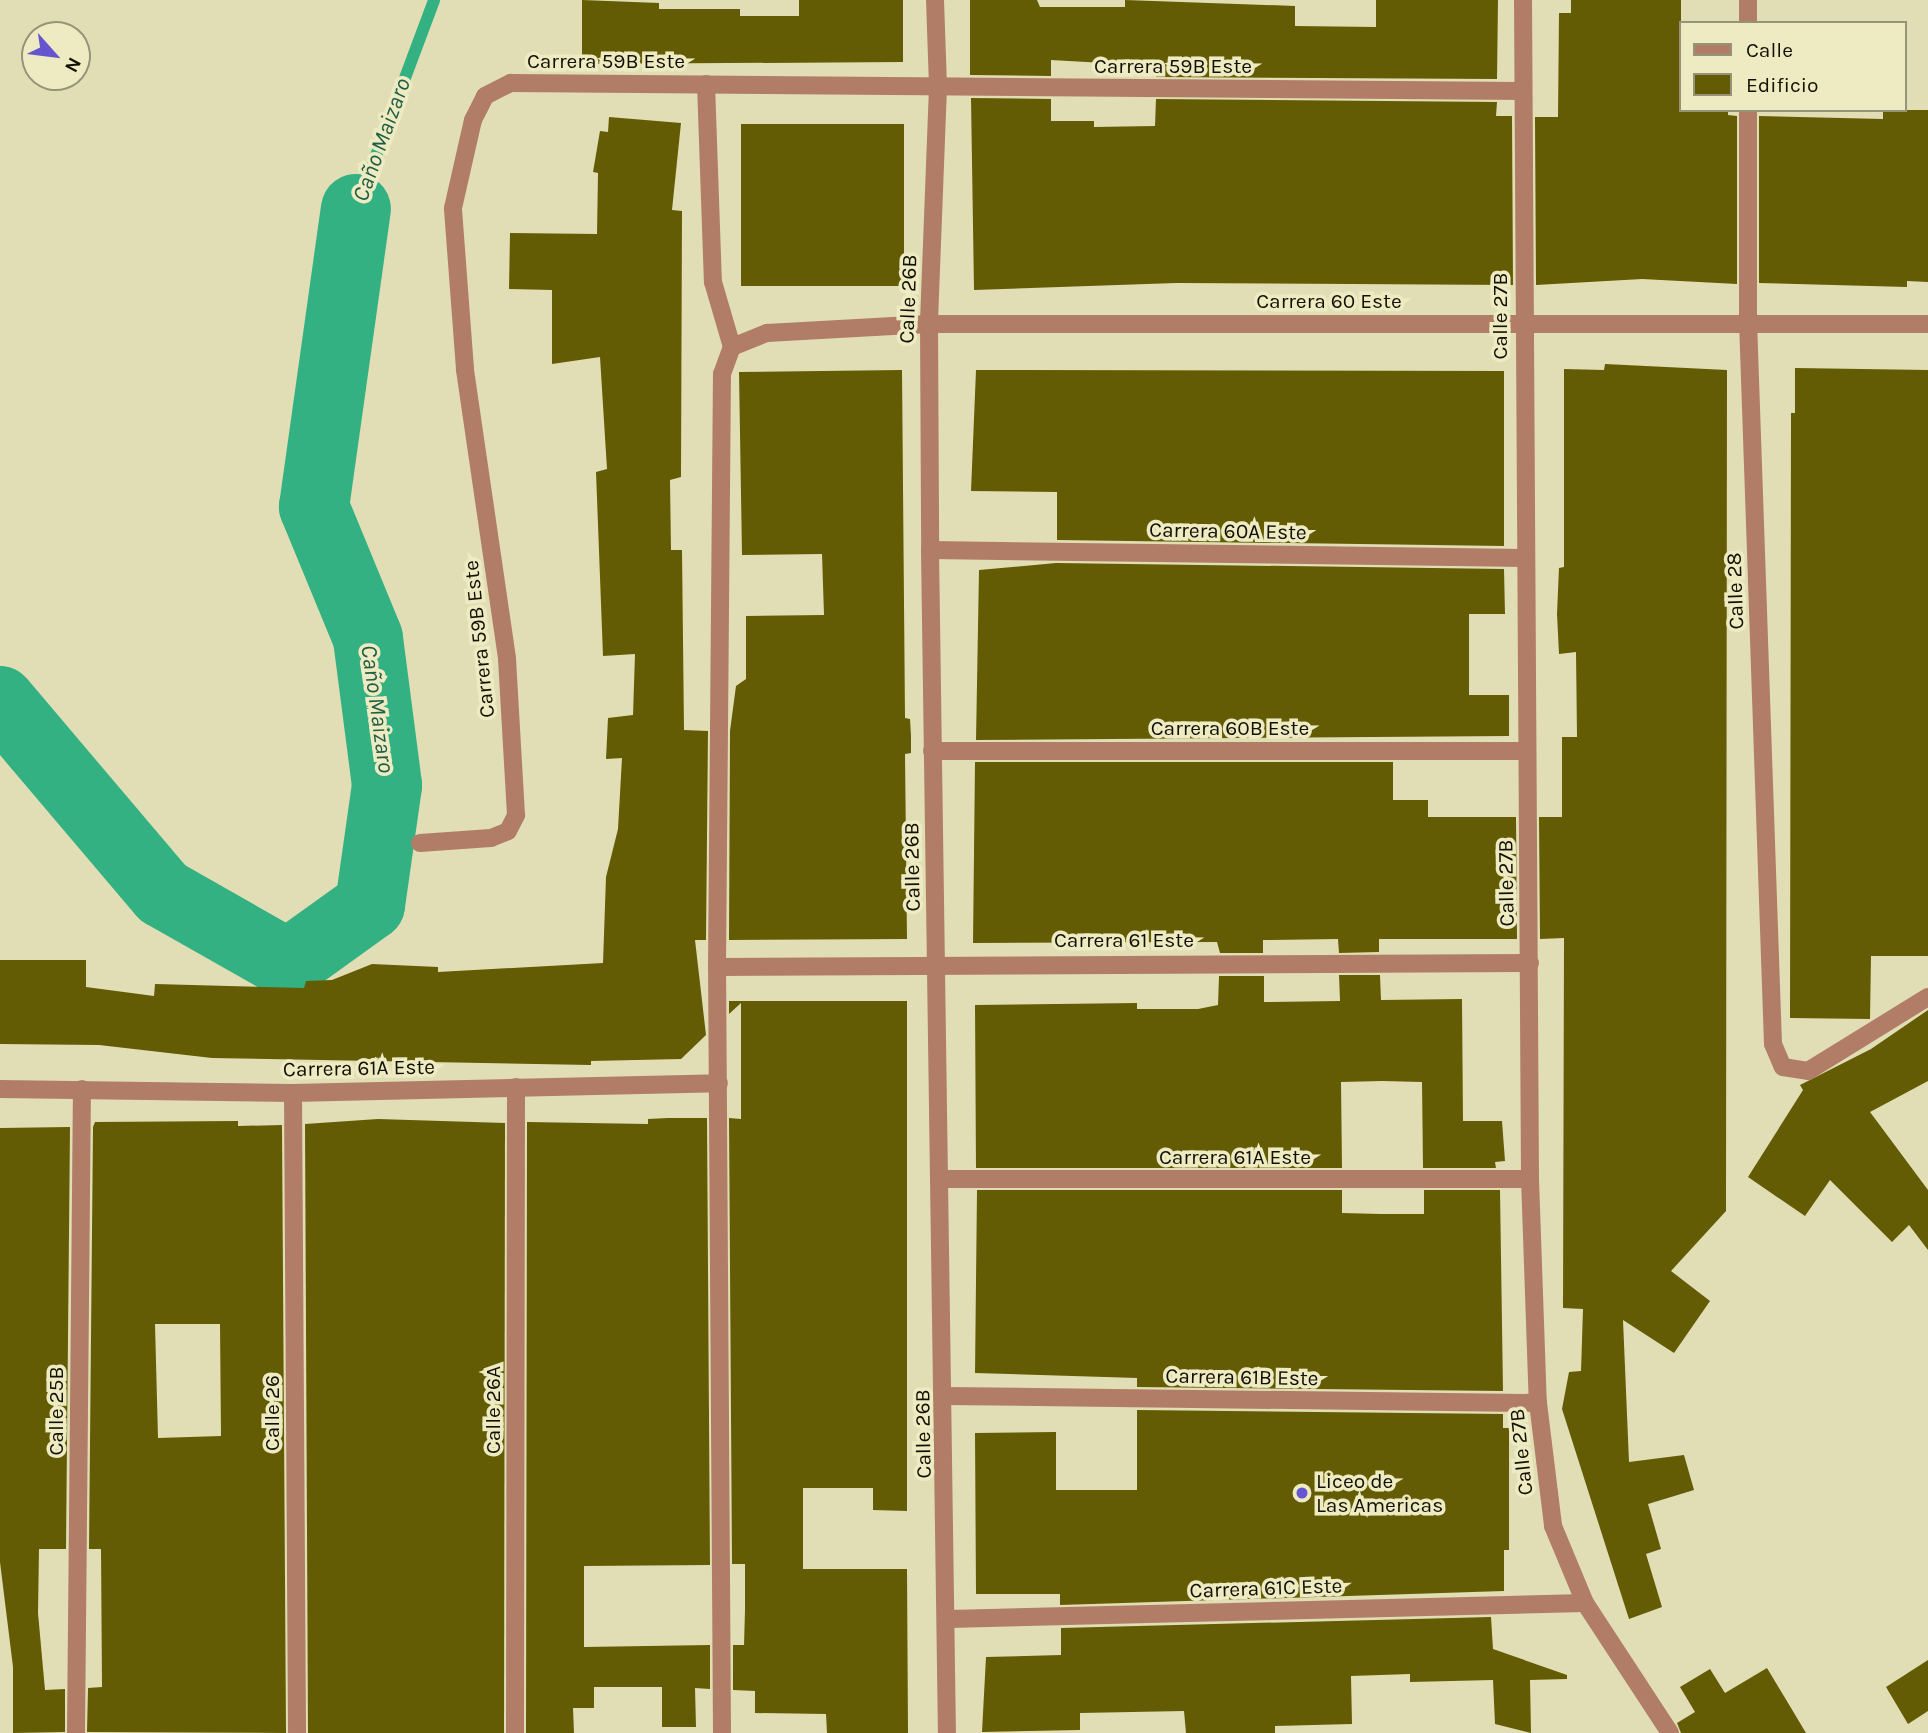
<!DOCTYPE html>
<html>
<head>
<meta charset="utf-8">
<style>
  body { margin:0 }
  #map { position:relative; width:1928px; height:1733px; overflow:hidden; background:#e1deb5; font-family:Karla,sans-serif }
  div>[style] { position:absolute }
  .stream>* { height:12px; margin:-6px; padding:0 6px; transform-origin:6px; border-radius:6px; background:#33b183 }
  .river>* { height:70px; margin:-35px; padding:0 35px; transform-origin:35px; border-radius:35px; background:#33b183 }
  .building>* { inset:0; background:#635c04; transform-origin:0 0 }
  .street>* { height:18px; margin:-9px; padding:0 9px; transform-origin:9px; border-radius:9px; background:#b17d67 }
  .dots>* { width:19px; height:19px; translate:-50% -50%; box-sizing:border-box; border:4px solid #eeebc2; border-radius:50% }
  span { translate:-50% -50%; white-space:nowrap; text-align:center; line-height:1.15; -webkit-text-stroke:7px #eeebc2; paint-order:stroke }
  .street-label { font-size:21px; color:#121003 }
  .poi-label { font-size:21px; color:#121003 }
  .left { translate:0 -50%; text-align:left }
  .water-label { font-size:23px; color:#1f5e46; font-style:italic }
  .legend { position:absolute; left:1679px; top:21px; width:228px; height:91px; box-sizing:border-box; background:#eeebc2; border:2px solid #969376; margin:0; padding:9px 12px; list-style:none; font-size:21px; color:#121003 }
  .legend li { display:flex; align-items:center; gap:14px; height:35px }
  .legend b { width:35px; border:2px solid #969376 }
  .north { position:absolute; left:21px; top:21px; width:70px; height:70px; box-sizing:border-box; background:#eeebc2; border:2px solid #969376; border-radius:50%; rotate:118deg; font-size:19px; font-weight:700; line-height:28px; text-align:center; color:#121003 }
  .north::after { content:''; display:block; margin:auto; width:24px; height:32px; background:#6556cf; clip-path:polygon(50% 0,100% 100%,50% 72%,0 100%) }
</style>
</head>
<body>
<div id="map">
  <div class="stream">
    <i style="left:356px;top:209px;width:223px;rotate:-69.5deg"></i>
  </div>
  <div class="river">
    <i style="left:0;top:701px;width:252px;rotate:49.7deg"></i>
    <i style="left:163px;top:893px;width:144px;rotate:29.6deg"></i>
    <i style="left:288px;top:964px;width:101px;rotate:-35.7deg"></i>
    <i style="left:370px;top:905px;width:121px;rotate:-81.9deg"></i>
    <i style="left:387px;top:785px;width:148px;rotate:-97.4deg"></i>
    <i style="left:368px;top:638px;width:142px;rotate:-112.4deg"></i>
    <i style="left:314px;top:507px;width:301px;rotate:-82deg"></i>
  </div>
  <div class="building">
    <i style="clip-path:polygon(582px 0,659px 3px,659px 9px,740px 9px,740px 16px,799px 16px,799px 0,903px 0,903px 62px,582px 64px)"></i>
    <i style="clip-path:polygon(970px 0,1037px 0,1040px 7px,1125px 7px,1125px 0,1295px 6px,1295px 26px,1376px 27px,1376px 0,1498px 0,1497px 79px,1156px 77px,1157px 66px,1051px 60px,1051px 76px,970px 75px)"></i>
    <i style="clip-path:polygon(1571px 0,1681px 0,1681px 110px,1728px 110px,1728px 115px,1737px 116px,1737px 284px,1642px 279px,1536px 285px,1535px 117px,1558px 117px,1559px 13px,1571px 13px)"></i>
    <i style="clip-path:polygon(971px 98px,1051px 99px,1051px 121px,1094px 121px,1094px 127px,1155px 126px,1156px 99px,1497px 102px,1496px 116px,1512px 116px,1513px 285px,1176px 283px,974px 290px)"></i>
    <i style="clip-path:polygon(1883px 110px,1928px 110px,1928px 282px,1907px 281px,1907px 287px,1759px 283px,1759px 116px,1883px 119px)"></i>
    <i style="clip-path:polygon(609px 117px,681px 123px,672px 210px,682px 211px,681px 477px,670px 480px,671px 550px,682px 550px,684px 730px,708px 731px,706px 940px,695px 940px,706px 1035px,681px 1059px,591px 1061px,591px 1065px,212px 1058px,99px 1045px,0 1044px,0 960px,86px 960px,86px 987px,154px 996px,155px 984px,304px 988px,306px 981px,332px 980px,372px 964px,438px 967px,438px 972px,603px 963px,606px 877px,618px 829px,622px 758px,606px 759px,608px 718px,633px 715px,635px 654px,603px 656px,596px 472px,607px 469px,600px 357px,552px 364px,552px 290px,509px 289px,510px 233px,597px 234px,598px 173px,593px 172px,600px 131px,608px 132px)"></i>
    <i style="left:741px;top:124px;width:163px;height:162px"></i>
    <i style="clip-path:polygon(1605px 364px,1727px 370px,1726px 1211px,1671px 1271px,1710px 1301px,1674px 1353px,1623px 1320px,1629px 1462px,1684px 1455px,1694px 1490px,1648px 1504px,1661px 1549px,1646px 1554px,1662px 1607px,1629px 1619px,1562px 1409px,1569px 1372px,1581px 1371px,1583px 1309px,1563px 1308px,1564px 938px,1540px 939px,1539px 817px,1562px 817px,1562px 737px,1577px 737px,1576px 652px,1559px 654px,1557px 614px,1559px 568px,1564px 567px,1564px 369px,1604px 370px)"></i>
    <i style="clip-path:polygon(1795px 368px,1928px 370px,1928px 956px,1871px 956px,1870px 1019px,1790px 1018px,1791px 413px,1795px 413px)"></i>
    <i style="clip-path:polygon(902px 370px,905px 718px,910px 719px,911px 736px,911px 753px,905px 754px,907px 939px,729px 940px,730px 731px,736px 686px,746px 679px,746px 616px,824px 615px,822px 554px,742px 555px,739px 372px)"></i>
    <i style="clip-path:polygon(976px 370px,1504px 371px,1504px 546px,1057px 540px,1057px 492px,971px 491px)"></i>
    <i style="clip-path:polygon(1056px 563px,1504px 569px,1505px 614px,1469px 614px,1469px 695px,1509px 695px,1509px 736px,976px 740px,979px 570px)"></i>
    <i style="clip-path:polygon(975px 762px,1393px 762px,1393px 800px,1428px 800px,1428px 817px,1516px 817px,1517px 939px,1379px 939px,1379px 952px,1339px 953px,1338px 939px,1263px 940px,1263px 953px,1220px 953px,1217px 942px,973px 943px)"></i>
    <i style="clip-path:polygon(1339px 975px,1380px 975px,1381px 1000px,1462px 999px,1463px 1121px,1502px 1121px,1505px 1161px,1495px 1162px,1496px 1168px,1423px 1168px,1422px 1082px,1382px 1081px,1341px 1082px,1342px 1168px,976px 1168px,975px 1005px,1137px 1003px,1137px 1009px,1198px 1009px,1218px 1005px,1219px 976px,1264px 976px,1264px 1002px,1340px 1001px)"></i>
    <i style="clip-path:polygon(729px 1001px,907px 1001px,907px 1511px,873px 1510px,873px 1488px,803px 1488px,803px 1569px,907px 1569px,908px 1733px,827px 1733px,826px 1714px,755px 1713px,755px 1691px,733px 1690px,733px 1645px,744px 1645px,745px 1610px,745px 1564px,732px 1564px,729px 1118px,741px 1119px,741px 1003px,729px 1014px)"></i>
    <i style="clip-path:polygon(1928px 1010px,1928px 1081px,1870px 1112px,1928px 1190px,1928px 1250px,1909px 1225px,1892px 1242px,1830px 1180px,1805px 1216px,1748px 1177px,1803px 1090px,1800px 1085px,1871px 1049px)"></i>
    <i style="clip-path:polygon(668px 1118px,707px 1118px,710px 1565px,584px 1566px,584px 1647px,710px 1645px,710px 1689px,695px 1688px,696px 1727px,662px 1727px,662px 1687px,594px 1687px,594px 1708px,573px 1708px,574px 1733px,526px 1733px,527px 1122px,648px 1124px,648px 1119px)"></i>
    <i style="clip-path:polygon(378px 1119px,505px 1123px,504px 1733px,308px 1733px,305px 1124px)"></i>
    <i style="clip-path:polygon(evenodd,238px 1121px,238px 1126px,282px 1125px,286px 1733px,87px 1732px,88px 1688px,102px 1687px,101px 1549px,89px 1549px,93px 1127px,95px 1122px,238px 1121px,155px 1324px,220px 1324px,221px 1436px,158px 1438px,155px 1324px)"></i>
    <i style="clip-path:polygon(70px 1127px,66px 1549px,39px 1549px,38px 1613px,45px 1690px,65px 1689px,65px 1732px,13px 1733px,13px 1667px,0 1562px,0 1128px)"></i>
    <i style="clip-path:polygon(977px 1190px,1342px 1190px,1342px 1213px,1381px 1214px,1424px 1214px,1424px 1190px,1500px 1190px,1503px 1391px,1137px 1387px,1137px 1378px,975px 1373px)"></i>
    <i style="clip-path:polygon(1137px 1410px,1503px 1414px,1503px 1428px,1509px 1428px,1509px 1550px,1504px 1550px,1504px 1591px,1060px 1605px,1060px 1594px,976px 1594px,975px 1433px,1056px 1432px,1056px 1490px,1137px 1490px)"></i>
    <i style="clip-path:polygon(1491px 1617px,1493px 1649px,1567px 1675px,1567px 1679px,1530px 1680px,1531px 1733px,1495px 1724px,1493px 1680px,1410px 1682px,1410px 1674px,1351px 1676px,1352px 1724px,1275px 1726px,1275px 1733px,1186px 1733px,1184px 1711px,1080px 1713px,1080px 1730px,982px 1732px,986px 1657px,1061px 1655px,1061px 1628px)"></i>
    <i style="clip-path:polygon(1928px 1660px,1928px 1711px,1908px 1724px,1886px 1687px)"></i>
    <i style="clip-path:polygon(1767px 1668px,1806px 1733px,1681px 1733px,1677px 1723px,1695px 1712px,1680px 1687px,1710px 1669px,1725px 1693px)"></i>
  </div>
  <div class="street">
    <i style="left:935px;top:0;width:87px;rotate:88deg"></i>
    <i style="left:938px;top:87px;width:237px;rotate:92.2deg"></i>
    <i style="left:929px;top:324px;width:226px;rotate:89.7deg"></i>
    <i style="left:930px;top:550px;width:1183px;rotate:89.18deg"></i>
    <i style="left:1523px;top:0;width:1179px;rotate:89.66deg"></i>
    <i style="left:1530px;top:1179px;width:224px;rotate:88deg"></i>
    <i style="left:1538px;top:1403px;width:124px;rotate:83deg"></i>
    <i style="left:1553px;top:1526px;width:83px;rotate:67.4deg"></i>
    <i style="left:1585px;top:1603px;width:155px;rotate:56.8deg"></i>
    <i style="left:1748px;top:0;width:23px;rotate:90deg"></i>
    <i style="left:706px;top:84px;width:198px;rotate:88deg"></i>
    <i style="left:713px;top:282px;width:68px;rotate:73.7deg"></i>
    <i style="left:1748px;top:110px;width:211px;rotate:90deg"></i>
    <i style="left:1748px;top:321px;width:723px;rotate:88.02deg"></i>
    <i style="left:1773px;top:1044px;width:25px;rotate:67deg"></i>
    <i style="left:1783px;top:1067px;width:25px;rotate:9deg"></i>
    <i style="left:1808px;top:1071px;width:141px;rotate:-31.7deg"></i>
    <i style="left:732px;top:347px;width:38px;rotate:-22deg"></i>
    <i style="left:767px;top:333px;width:162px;rotate:-3.2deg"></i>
    <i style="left:929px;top:324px;width:999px"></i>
    <i style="left:930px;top:550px;width:595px;rotate:0.77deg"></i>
    <i style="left:932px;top:751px;width:595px"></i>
    <i style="left:420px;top:843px;width:71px;rotate:-4deg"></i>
    <i style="left:491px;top:838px;width:18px;rotate:-22deg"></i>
    <i style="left:508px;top:831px;width:18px;rotate:-63deg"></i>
    <i style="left:516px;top:815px;width:157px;rotate:-93.3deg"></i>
    <i style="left:507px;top:658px;width:292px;rotate:-98.3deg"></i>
    <i style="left:465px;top:369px;width:161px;rotate:-94.3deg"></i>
    <i style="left:453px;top:208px;width:90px;rotate:-77.2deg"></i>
    <i style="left:473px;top:120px;width:27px;rotate:-63deg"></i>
    <i style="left:485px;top:96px;width:29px;rotate:-27deg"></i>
    <i style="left:511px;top:83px;width:1012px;rotate:0.45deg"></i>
    <i style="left:717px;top:967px;width:813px;rotate:-0.28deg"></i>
    <i style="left:0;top:1089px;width:293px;rotate:0.8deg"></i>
    <i style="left:293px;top:1093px;width:426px;rotate:-1.3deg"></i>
    <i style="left:293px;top:1093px;width:640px;rotate:89.64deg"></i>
    <i style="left:940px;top:1179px;width:590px"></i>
    <i style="left:945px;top:1396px;width:593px;rotate:0.68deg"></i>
    <i style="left:949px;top:1619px;width:636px;rotate:-1.44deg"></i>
    <i style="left:76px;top:1733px;width:644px;rotate:-89.47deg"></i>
    <i style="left:515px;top:1733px;width:646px;rotate:-89.91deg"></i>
    <i style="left:722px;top:1733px;width:766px;rotate:-90.37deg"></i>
    <i style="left:717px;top:967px;width:593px;rotate:-89.52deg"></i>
    <i style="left:722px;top:374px;width:29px;rotate:-70deg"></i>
  </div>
  <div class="dots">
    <i style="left:1302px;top:1493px;background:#6556cf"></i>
  </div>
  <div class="street-label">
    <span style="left:606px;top:61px">Carrera 59B Este</span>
    <span style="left:1173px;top:66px">Carrera 59B Este</span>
    <span style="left:908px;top:299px;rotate:-88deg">Calle 26B</span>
    <span style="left:1329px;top:301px">Carrera 60 Este</span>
    <span style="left:1500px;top:316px;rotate:-90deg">Calle 27B</span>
    <span style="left:1228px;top:531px;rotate:1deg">Carrera 60A Este</span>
    <span style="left:1735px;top:591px;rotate:-92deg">Calle 28</span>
    <span style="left:479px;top:639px;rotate:-96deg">Carrera 59B Este</span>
    <span style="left:1230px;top:728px">Carrera 60B Este</span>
    <span style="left:912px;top:867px;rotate:-91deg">Calle 26B</span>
    <span style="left:1506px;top:883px;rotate:-91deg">Calle 27B</span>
    <span style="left:1124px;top:940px">Carrera 61 Este</span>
    <span style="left:359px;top:1068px;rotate:-1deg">Carrera 61A Este</span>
    <span style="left:1235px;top:1157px">Carrera 61A Este</span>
    <span style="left:1242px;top:1377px;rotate:1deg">Carrera 61B Este</span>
    <span style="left:493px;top:1410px;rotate:-90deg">Calle 26A</span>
    <span style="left:56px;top:1411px;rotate:-90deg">Calle 25B</span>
    <span style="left:272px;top:1413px;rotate:-90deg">Calle 26</span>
    <span style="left:923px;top:1434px;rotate:-91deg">Calle 26B</span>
    <span style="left:1521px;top:1452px;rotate:-96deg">Calle 27B</span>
    <span style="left:1266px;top:1588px;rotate:-2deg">Carrera 61C Este</span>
  </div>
  <div class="poi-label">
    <span class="left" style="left:1316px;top:1493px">Liceo de<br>Las Americas</span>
  </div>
  <div class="water-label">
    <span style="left:382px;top:140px;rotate:-70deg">Caño Maizaro</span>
    <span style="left:377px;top:709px;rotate:82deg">Caño Maizaro</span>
  </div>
  <ul class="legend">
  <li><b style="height:9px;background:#b17d67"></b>Calle</li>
  <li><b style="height:19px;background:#635c04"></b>Edificio</li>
  </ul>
  <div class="north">N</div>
</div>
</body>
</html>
